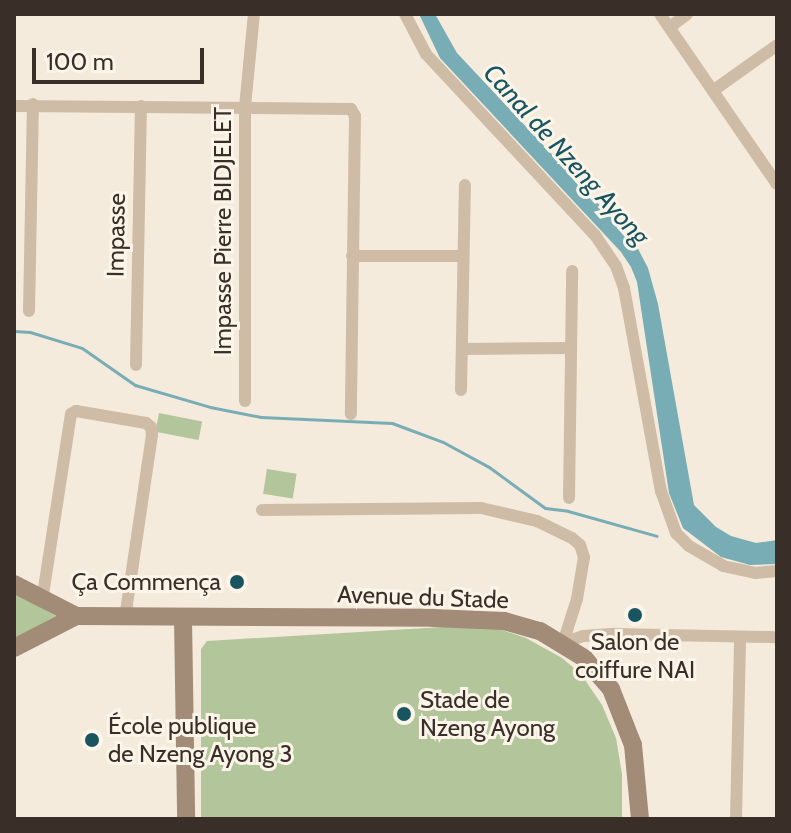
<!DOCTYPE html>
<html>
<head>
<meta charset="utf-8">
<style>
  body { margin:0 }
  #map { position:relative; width:791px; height:833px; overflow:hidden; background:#f5ebdc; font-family:Cabin,sans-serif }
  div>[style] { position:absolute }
  .green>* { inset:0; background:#b3c59a; transform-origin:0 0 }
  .water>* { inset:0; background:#78adb5 }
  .stream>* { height:3px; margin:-1.5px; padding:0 1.5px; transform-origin:1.5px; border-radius:1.5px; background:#78adb5 }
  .minor>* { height:12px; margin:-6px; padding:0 6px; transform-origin:6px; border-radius:6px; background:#cebca6 }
  .secondary>* { height:18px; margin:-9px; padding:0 9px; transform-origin:9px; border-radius:9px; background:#a28b77 }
  .dots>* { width:22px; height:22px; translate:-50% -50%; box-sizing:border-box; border:4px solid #fbf5e9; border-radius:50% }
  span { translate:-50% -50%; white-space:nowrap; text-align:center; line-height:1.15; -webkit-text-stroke:6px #fbf5e9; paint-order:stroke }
  .street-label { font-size:24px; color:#3a2f28 }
  .poi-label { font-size:24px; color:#3a2f28 }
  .right { translate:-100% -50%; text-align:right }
  .left { translate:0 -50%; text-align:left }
  .water-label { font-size:26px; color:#195560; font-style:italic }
  .frame { position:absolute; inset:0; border:16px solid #3a2f28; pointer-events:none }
  .scale { position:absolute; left:32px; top:48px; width:172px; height:36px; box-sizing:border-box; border:4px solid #3a2f28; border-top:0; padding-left:10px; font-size:24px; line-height:28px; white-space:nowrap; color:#3a2f28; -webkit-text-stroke:6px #fbf5e9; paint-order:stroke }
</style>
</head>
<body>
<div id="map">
  <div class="green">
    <i style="left:159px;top:413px;width:44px;height:19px;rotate:11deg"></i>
    <i style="left:267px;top:469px;width:30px;height:25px;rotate:9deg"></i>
    <i style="clip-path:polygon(14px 593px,16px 593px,59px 618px,14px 638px)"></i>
    <i style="clip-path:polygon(460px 626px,499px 629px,526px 638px,562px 658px,581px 674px,602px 705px,616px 738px,622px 774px,622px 819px,201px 819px,201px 649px,207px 641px)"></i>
  </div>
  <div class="water">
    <i style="clip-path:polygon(419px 14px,435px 14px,457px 53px,635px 243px,648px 268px,658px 304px,694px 505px,716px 527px,731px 536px,756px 543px,777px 540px,777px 564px,750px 565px,721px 557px,683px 528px,669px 493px,637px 282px,631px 267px,621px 252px,440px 58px)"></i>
  </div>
  <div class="stream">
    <i style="left:14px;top:331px;width:16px;rotate:4deg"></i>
    <i style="left:30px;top:332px;width:54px;rotate:17.1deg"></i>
    <i style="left:82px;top:348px;width:65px;rotate:34.9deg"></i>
    <i style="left:135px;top:385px;width:78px;rotate:16.3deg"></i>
    <i style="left:210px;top:407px;width:52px;rotate:11.1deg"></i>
    <i style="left:261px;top:417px;width:131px;rotate:2.6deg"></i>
    <i style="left:392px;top:423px;width:54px;rotate:20.4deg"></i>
    <i style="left:443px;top:442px;width:52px;rotate:28.5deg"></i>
    <i style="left:489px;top:467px;width:69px;rotate:36.2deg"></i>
    <i style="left:545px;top:508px;width:23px;rotate:7deg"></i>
    <i style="left:568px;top:511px;width:92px;rotate:15.7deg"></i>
  </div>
  <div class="minor">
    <i style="left:405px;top:14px;width:45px;rotate:62.3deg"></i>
    <i style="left:426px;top:54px;width:248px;rotate:47deg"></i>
    <i style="left:595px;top:235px;width:37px;rotate:56deg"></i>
    <i style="left:616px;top:266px;width:23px;rotate:70deg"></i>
    <i style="left:624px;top:288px;width:206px;rotate:79.7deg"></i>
    <i style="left:661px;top:491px;width:45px;rotate:70.3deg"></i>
    <i style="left:676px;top:533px;width:18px;rotate:45deg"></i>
    <i style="left:689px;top:546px;width:39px;rotate:30deg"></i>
    <i style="left:723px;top:566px;width:33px;rotate:12deg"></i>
    <i style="left:755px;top:573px;width:22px;rotate:-5deg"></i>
    <i style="left:660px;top:14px;width:206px;rotate:55.5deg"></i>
    <i style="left:670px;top:27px;width:21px;rotate:-37deg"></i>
    <i style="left:714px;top:90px;width:77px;rotate:-35.5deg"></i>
    <i style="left:14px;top:106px;width:337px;rotate:0.5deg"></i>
    <i style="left:351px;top:109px;width:8px;rotate:60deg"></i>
    <i style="left:355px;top:116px;width:298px;rotate:90.8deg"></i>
    <i style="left:352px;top:256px;width:111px"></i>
    <i style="left:29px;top:311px;width:207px;rotate:-88.9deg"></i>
    <i style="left:462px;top:349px;width:108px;rotate:-0.5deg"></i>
    <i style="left:136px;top:365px;width:259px;rotate:-88.9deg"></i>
    <i style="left:461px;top:390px;width:205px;rotate:-88.9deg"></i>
    <i style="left:245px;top:401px;width:294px;rotate:-90deg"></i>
    <i style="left:245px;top:107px;width:93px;rotate:-84.5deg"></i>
    <i style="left:569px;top:498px;width:227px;rotate:-89.2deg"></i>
    <i style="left:262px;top:510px;width:219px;rotate:-0.5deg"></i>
    <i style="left:481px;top:508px;width:57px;rotate:13.1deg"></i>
    <i style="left:537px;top:521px;width:39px;rotate:26deg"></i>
    <i style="left:572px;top:538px;width:11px;rotate:41deg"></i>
    <i style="left:580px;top:545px;width:13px;rotate:72deg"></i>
    <i style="left:584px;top:557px;width:43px;rotate:99.5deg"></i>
    <i style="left:577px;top:599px;width:46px;rotate:107.7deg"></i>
    <i style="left:42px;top:601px;width:189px;rotate:-81.2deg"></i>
    <i style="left:71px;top:414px;width:6px;rotate:-31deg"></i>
    <i style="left:76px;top:411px;width:71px;rotate:9.7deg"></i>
    <i style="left:146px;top:423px;width:6px;rotate:39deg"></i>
    <i style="left:151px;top:427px;width:8px;rotate:83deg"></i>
    <i style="left:152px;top:435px;width:184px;rotate:98.4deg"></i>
    <i style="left:563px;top:643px;width:21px;rotate:-19deg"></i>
    <i style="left:583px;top:636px;width:31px;rotate:-4deg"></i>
    <i style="left:614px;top:634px;width:163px;rotate:1.1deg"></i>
    <i style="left:736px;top:819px;width:182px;rotate:-88.7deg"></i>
  </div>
  <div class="secondary">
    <i style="left:14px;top:584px;width:70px;rotate:27.3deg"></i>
    <i style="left:76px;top:616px;width:357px;rotate:0.3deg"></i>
    <i style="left:433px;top:618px;width:71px;rotate:2.4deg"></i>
    <i style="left:504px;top:621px;width:37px;rotate:16deg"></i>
    <i style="left:540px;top:631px;width:52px;rotate:31.5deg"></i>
    <i style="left:584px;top:658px;width:41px;rotate:48.9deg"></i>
    <i style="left:611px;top:689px;width:60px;rotate:68.6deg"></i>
    <i style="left:633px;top:745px;width:74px;rotate:84.6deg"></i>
    <i style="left:183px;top:618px;width:201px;rotate:89.1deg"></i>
    <i style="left:14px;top:648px;width:70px;rotate:-27.3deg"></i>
  </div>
  <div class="dots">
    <i style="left:237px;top:582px;background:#195560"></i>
    <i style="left:635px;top:615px;background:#195560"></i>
    <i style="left:404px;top:714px;background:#195560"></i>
    <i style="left:92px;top:740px;background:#195560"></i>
  </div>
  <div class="street-label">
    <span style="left:223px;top:231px;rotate:-90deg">Impasse Pierre BIDJELET</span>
    <span style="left:116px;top:235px;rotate:-89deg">Impasse</span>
    <span style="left:423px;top:597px;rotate:2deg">Avenue du Stade</span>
  </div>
  <div class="poi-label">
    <span class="right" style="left:221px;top:582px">Ça Commença</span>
    <span style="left:635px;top:656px">Salon de<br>coiffure NAI</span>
    <span class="left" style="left:420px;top:714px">Stade de<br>Nzeng Ayong</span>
    <span class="left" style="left:108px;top:740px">École publique<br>de Nzeng Ayong 3</span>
  </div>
  <div class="water-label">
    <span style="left:566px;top:155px;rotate:48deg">Canal de Nzeng Ayong</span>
  </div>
  <div class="frame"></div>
  <div class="scale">100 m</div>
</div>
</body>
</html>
